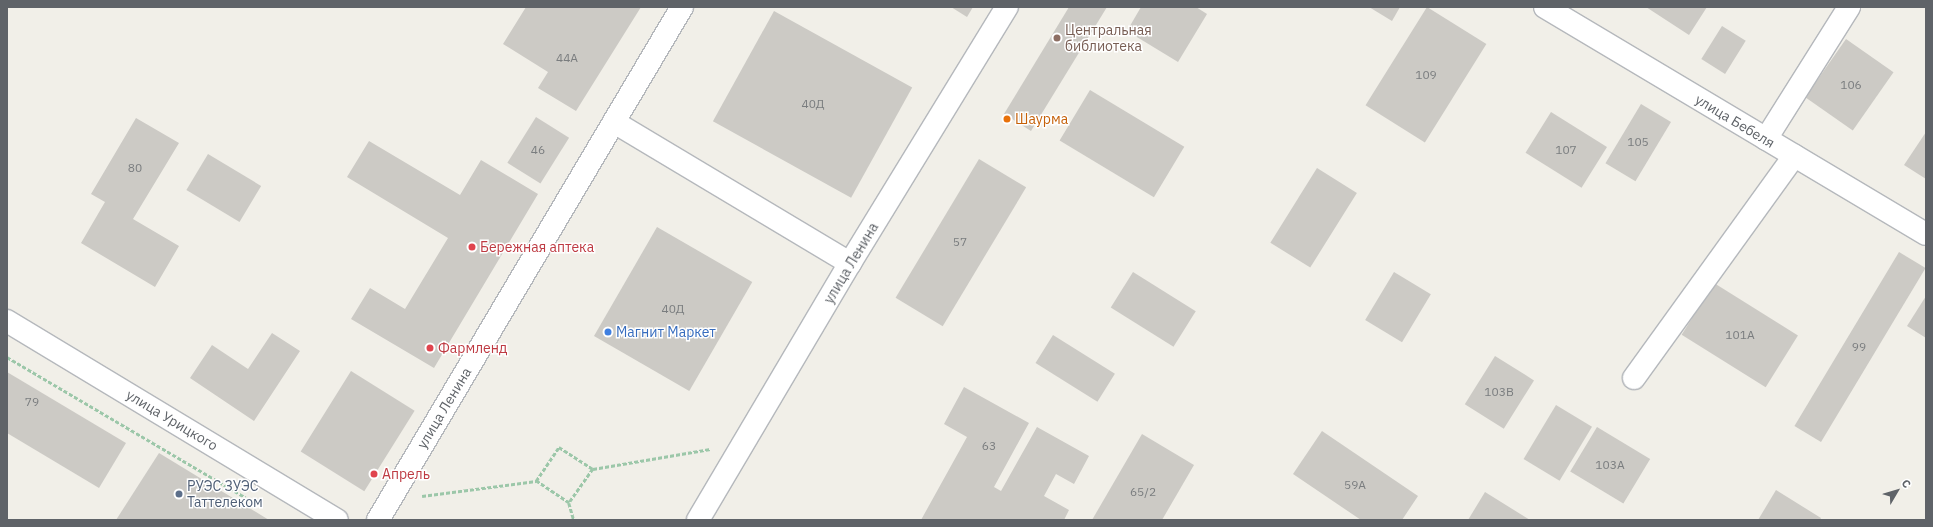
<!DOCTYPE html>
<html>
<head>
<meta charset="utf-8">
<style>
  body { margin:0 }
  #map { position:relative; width:1933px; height:527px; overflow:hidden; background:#f1efe8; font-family:"IBM Plex Sans",sans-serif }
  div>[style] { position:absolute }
  .building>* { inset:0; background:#cccac5; transform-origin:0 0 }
  .path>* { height:2.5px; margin-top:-1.25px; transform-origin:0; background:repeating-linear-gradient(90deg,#9cc7a9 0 4px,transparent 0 6px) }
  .roads { filter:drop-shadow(1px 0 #b5b8bc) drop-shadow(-1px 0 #b5b8bc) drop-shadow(0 1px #b5b8bc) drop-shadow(0 -1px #b5b8bc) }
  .minor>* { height:22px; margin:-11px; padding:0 11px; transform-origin:11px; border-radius:11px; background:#fff }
  .dots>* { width:11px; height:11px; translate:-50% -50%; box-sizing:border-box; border:2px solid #fff; border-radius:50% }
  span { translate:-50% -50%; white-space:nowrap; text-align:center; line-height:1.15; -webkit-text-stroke:3px #fff; paint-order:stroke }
  .number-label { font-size:12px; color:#7a7d7f }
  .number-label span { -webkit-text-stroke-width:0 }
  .education-label { font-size:14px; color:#785e54 }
  .left { translate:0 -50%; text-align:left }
  .food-label { font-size:14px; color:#c56008 }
  .street-label { font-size:14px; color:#5f6368 }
  .health-label { font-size:14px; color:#be3a42 }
  .shop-label { font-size:14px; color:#366cbe }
  .service-label { font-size:14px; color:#4e5e75 }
  .frame { position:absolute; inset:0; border:8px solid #5f6368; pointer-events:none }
  .north { position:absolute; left:1877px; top:471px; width:40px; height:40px; -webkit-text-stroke:3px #fff; paint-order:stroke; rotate:52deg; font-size:11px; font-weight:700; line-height:16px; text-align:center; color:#5f6368 }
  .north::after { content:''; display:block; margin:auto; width:14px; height:18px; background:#5f6368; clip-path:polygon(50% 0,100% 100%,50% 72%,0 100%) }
</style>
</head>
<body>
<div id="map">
  <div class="building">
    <i style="clip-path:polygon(526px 7px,641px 7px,576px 111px,538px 88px,548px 72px,503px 44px)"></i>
    <i style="clip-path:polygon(951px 7px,973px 7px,967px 17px)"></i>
    <i style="clip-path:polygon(1069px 7px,1107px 7px,1031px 131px,1004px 114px)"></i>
    <i style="clip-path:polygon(1141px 7px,1196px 7px,1207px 14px,1178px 62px,1127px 31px)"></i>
    <i style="clip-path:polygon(1369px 7px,1400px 7px,1392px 21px)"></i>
    <i style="left:1427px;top:7px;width:70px;height:116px;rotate:32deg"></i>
    <i style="clip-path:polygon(1646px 7px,1707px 7px,1689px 35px)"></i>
    <i style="left:774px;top:11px;width:158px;height:126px;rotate:29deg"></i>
    <i style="left:1722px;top:26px;width:28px;height:39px;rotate:32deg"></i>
    <i style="left:1846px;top:39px;width:58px;height:71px;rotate:35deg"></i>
    <i style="left:1090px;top:90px;width:110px;height:59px;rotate:31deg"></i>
    <i style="left:1641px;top:104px;width:35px;height:69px;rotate:31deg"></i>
    <i style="left:1551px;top:112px;width:66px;height:48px;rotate:32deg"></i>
    <i style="left:536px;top:117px;width:39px;height:54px;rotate:32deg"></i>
    <i style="clip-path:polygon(136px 118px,179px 143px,133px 219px,179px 246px,155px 287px,81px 243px,105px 202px,91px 194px)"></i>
    <i style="clip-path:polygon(1926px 132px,1926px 179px,1904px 165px)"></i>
    <i style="clip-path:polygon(369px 141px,460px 195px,481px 160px,538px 194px,434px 368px,351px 319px,370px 288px,405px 309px,448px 238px,347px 177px)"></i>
    <i style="left:208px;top:154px;width:62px;height:42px;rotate:31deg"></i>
    <i style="left:979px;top:159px;width:55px;height:162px;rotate:31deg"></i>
    <i style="left:1317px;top:168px;width:47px;height:88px;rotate:32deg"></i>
    <i style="left:657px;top:227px;width:110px;height:126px;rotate:30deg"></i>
    <i style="left:1899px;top:252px;width:31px;height:203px;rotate:31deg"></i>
    <i style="left:1133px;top:272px;width:74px;height:42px;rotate:32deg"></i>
    <i style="left:1394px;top:272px;width:43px;height:56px;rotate:31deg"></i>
    <i style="left:1714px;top:283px;width:99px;height:61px;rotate:32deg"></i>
    <i style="clip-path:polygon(1926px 296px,1926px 338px,1907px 326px)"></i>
    <i style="clip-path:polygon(272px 333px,300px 351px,254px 421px,190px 378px,212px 345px,248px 369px)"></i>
    <i style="left:1053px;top:335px;width:73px;height:33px;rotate:32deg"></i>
    <i style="left:1495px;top:356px;width:46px;height:57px;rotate:32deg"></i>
    <i style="left:351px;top:371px;width:75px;height:95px;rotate:32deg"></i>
    <i style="clip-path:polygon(7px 372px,126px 443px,99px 488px,7px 433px)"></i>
    <i style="clip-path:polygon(964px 387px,1029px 423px,994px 487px,1001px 491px,1037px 427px,1089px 456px,1074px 484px,1056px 474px,1044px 496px,1069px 510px,1064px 520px,921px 520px,967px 437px,944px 424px)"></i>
    <i style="left:1556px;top:405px;width:42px;height:63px;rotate:31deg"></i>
    <i style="left:1597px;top:427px;width:62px;height:52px;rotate:31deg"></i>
    <i style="clip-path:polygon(1322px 431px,1418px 496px,1402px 520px,1361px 520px,1293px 474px)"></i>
    <i style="clip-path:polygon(1142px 434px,1194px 465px,1162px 520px,1092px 520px)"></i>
    <i style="clip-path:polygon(159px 453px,269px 520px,116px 520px)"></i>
    <i style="clip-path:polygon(1776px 490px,1821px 518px,1820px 520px,1758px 520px)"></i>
    <i style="clip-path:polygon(1485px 492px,1530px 520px,1468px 520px)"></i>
  </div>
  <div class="path">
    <i style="left:7px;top:357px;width:277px;rotate:30.5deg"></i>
    <i style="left:559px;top:447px;width:40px;rotate:32.9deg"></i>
    <i style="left:593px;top:469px;width:42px;rotate:125.2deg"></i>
    <i style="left:569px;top:503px;width:40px;rotate:-146deg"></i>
    <i style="left:536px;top:481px;width:41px;rotate:-55.9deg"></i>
    <i style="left:593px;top:469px;width:119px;rotate:-9.7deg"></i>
    <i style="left:422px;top:496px;width:115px;rotate:-7.5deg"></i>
    <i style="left:569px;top:503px;width:18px;rotate:74deg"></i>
  </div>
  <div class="roads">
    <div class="minor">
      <i style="left:1545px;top:7px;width:443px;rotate:30.8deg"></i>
      <i style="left:614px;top:122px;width:275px;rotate:30.9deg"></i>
      <i style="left:1766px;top:139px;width:156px;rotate:-57.8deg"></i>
      <i style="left:7px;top:321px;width:385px;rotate:31.1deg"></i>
      <i style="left:1634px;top:378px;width:274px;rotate:-54.2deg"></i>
      <i style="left:378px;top:520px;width:596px;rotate:-59.35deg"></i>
      <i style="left:698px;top:520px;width:299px;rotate:-59.4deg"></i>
      <i style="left:850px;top:263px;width:300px;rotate:-58.5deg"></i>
    </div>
  </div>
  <div class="dots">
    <i style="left:1057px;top:38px;background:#8d6e63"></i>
    <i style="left:1007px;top:119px;background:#e8710a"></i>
    <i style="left:472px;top:247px;background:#e0444e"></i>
    <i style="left:608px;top:332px;background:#3f7fe0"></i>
    <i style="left:430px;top:348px;background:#e0444e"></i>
    <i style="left:374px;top:474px;background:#e0444e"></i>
    <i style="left:179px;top:494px;background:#5c6f8a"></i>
  </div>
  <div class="number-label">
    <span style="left:567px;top:58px">44А</span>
    <span style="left:1426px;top:75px">109</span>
    <span style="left:1851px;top:85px">106</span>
    <span style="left:813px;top:104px">40Д</span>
    <span style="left:1638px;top:142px">105</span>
    <span style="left:538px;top:150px">46</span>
    <span style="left:1566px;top:150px">107</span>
    <span style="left:135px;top:168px">80</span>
    <span style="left:960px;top:242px">57</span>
    <span style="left:673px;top:309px">40Д</span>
    <span style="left:1740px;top:335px">101А</span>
    <span style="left:1859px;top:347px">99</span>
    <span style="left:1499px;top:392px">103В</span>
    <span style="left:32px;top:402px">79</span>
    <span style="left:989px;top:446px">63</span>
    <span style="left:1610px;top:465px">103А</span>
    <span style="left:1355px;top:485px">59А</span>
    <span style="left:1143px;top:492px">65/2</span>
  </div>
  <div class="education-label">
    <span class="left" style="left:1065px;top:38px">Центральная<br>библиотека</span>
  </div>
  <div class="food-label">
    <span class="left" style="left:1015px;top:119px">Шаурма</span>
  </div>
  <div class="street-label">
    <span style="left:1735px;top:121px;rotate:31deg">улица Бебеля</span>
    <span style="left:851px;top:263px;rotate:-59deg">улица Ленина</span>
    <span style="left:444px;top:408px;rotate:-59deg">улица Ленина</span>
    <span style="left:172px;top:420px;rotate:31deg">улица Урицкого</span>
  </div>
  <div class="health-label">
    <span class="left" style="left:480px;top:247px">Бережная аптека</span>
    <span class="left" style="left:438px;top:348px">Фармленд</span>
    <span class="left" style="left:382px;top:474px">Апрель</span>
  </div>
  <div class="shop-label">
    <span class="left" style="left:616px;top:332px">Магнит Маркет</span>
  </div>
  <div class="service-label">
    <span class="left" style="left:187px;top:494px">РУЭС ЗУЭС<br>Таттелеком</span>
  </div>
  <div class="frame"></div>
  <div class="north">С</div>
</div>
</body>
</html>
